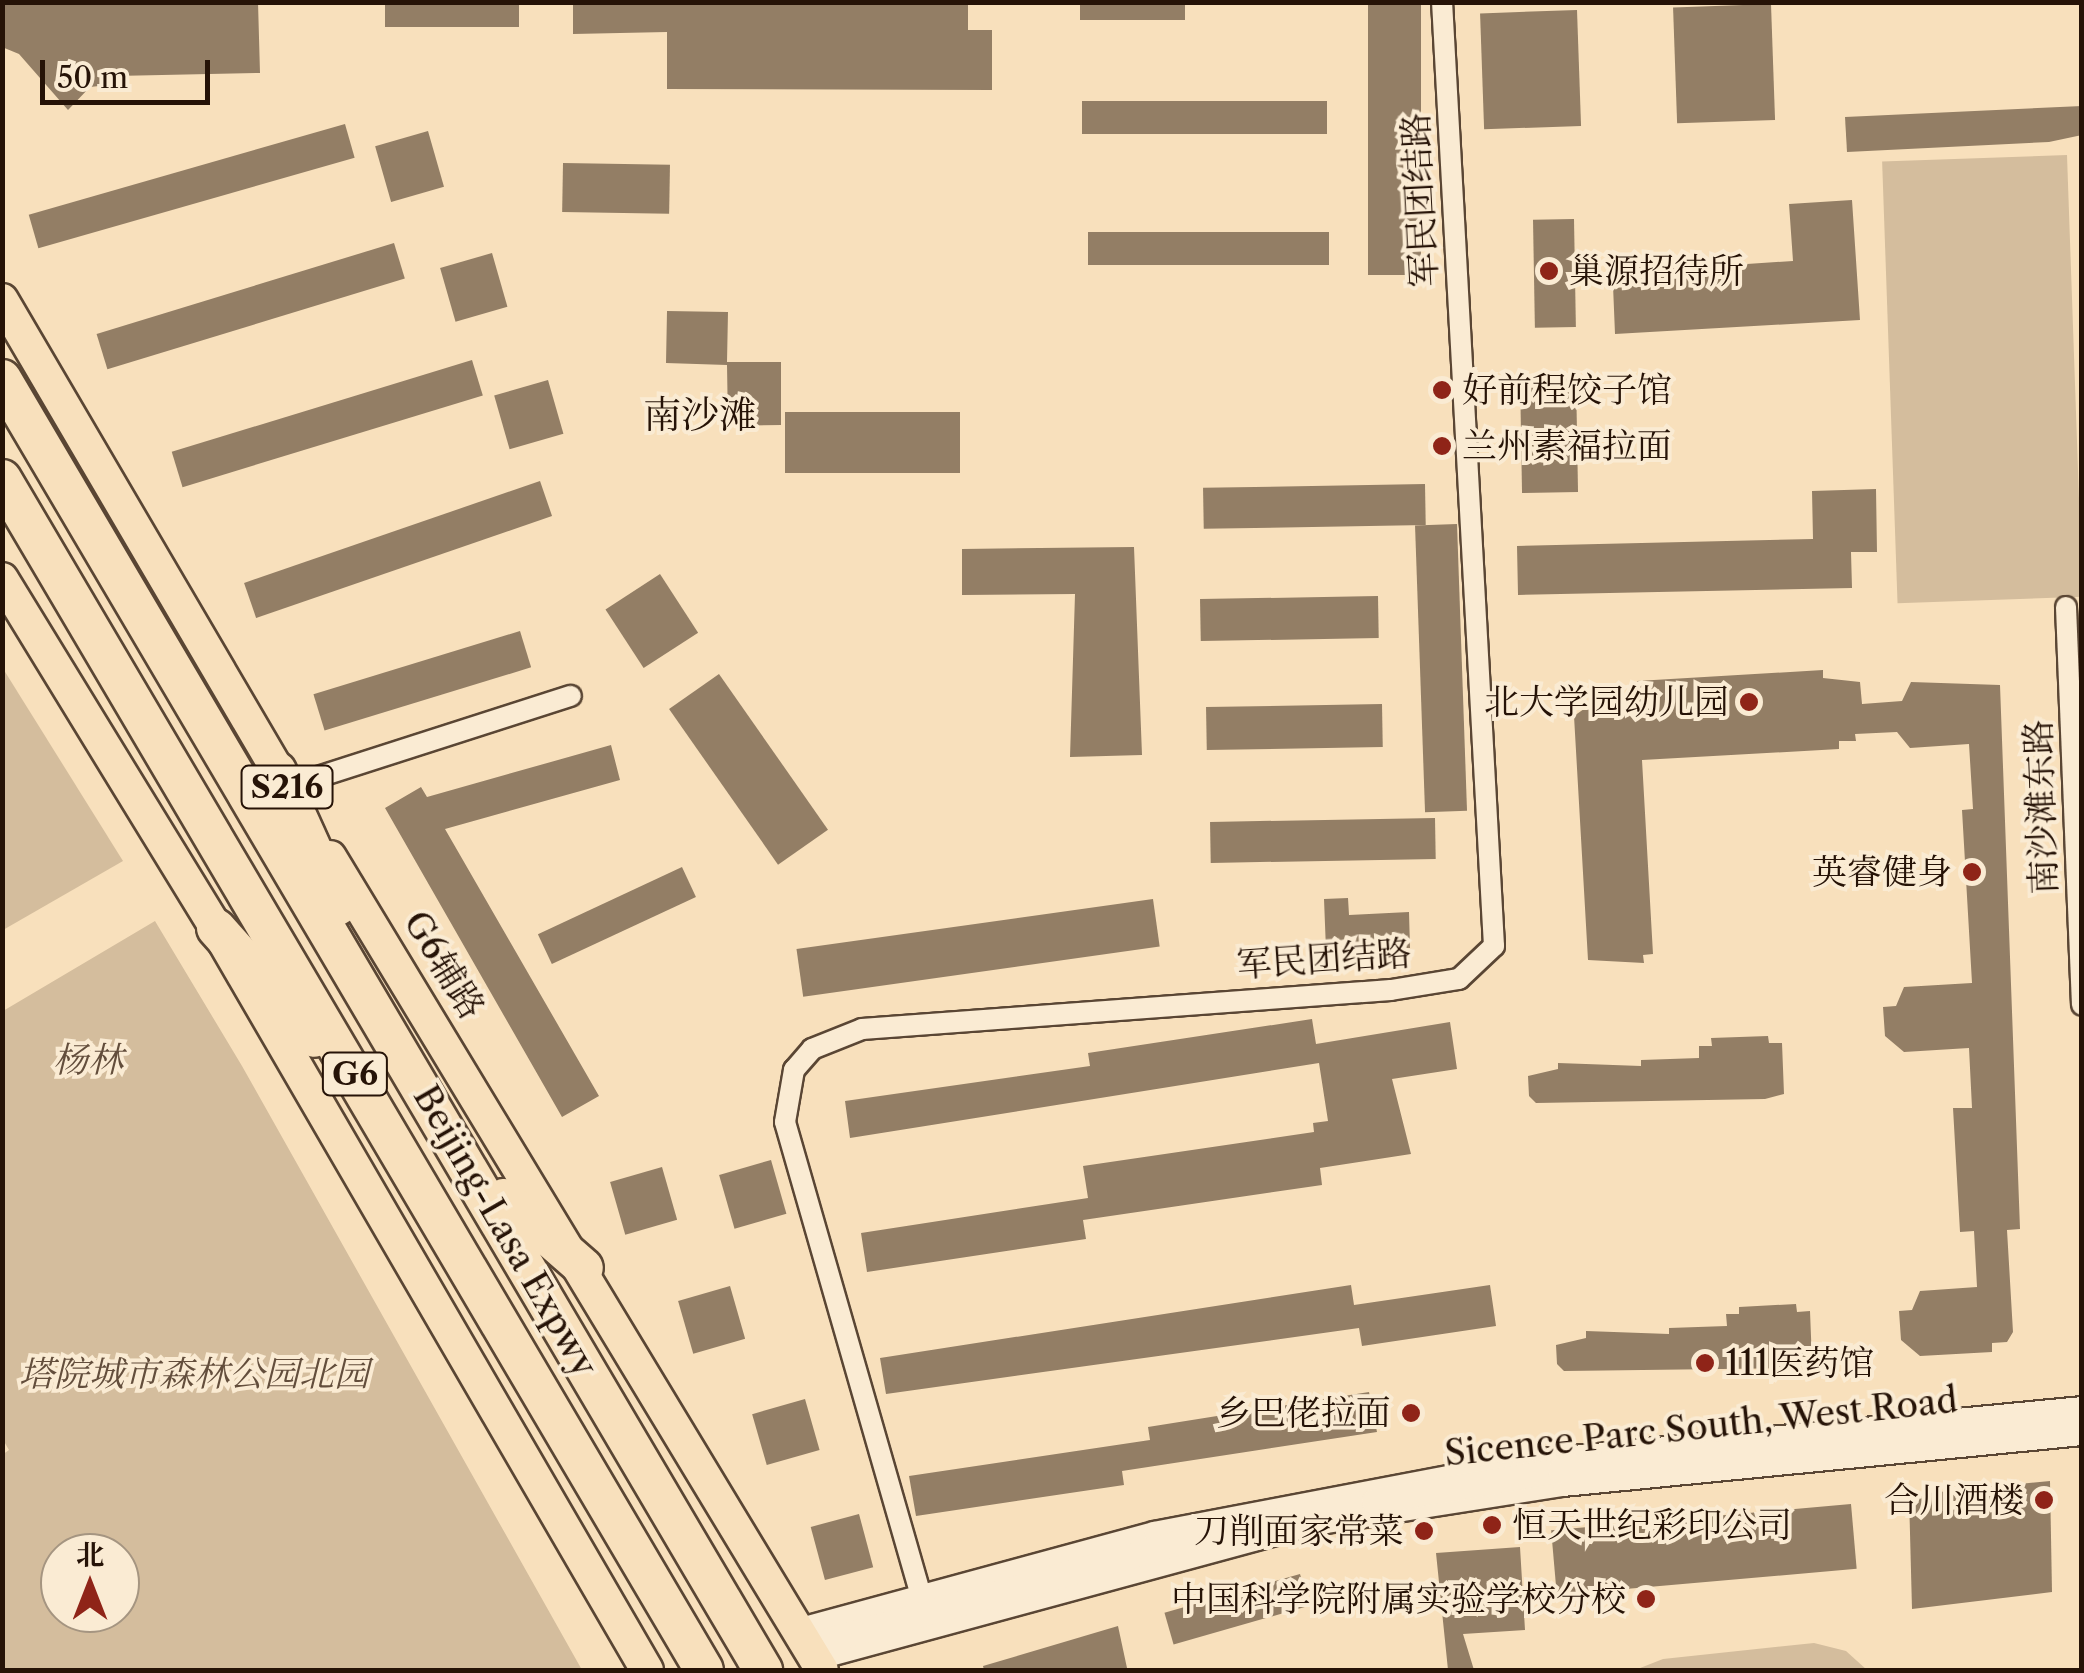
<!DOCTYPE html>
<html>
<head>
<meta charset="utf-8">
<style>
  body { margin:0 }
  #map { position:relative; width:2084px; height:1673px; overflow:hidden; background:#f8e0bc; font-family:"Libre Caslon Text","Noto Serif SC",serif }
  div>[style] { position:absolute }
  .green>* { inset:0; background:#d4bd9d; transform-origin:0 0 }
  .building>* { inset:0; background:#937e65; transform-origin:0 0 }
  .roads { filter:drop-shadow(2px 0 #5a4634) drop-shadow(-2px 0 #5a4634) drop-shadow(0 2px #5a4634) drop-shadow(0 -2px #5a4634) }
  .minor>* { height:20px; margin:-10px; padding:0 10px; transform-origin:10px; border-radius:10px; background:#faebd3 }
  .tertiary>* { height:25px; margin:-12.5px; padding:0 12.5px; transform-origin:12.5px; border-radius:12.5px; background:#faebd3 }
  .primary>* { height:32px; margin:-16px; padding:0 16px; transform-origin:16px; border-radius:16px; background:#f8e0bc }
  .motorway>* { height:38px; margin:-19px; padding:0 19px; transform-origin:19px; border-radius:19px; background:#f8e0bc }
  .dots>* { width:28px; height:28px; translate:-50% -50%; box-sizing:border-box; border:5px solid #faebd3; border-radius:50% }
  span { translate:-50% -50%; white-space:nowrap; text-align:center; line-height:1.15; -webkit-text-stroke:8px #faebd3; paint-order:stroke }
  .shield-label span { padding:2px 8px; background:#faebd3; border:2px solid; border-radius:8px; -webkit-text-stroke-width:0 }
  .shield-label { font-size:32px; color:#261307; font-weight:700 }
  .street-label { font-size:35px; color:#261307 }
  .poi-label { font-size:35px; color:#261307 }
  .left { translate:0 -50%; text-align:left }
  .right { translate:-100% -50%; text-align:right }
  .park-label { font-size:35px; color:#634e3c; font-style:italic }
  .neighbourhood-label { font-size:38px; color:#261307 }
  .frame { position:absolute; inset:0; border:5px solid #261307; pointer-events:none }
  .north { position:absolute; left:40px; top:1533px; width:100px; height:100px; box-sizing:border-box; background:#faebd3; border:2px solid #a59581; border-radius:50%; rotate:0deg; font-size:28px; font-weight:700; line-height:40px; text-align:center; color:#261307 }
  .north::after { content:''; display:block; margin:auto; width:35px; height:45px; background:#8f2418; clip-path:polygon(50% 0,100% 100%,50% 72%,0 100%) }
  .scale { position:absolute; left:40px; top:60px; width:170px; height:45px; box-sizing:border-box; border:5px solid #261307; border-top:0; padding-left:12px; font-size:30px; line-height:35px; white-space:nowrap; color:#261307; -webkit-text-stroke:8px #faebd3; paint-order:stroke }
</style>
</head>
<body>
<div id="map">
  <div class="green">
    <i style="left:2067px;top:155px;width:442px;height:185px;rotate:88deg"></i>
    <i style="clip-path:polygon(2px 667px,123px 861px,3px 930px,2px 930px)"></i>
    <i style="clip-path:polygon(evenodd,155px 921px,242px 1066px,582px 1670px,3px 1670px,2px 1455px,9px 1450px,2px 1438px,3px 1011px,155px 921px,120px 1553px,120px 1613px,60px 1613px,60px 1553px,120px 1553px)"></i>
    <i style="clip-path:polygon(1814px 1643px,1846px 1651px,1867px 1670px,1635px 1670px,1663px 1659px)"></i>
  </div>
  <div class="building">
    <i style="clip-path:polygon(2px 2px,258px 2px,260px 73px,115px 76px,117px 84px,90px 87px,68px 110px,19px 54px,2px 47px)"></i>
    <i style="left:385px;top:2px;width:134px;height:25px"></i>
    <i style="clip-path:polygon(573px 2px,968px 2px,968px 30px,992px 30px,992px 90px,667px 89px,667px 32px,573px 34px)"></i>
    <i style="left:1080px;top:2px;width:105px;height:18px"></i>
    <i style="left:1368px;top:2px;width:53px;height:273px"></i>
    <i style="left:1771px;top:4px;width:116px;height:98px;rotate:88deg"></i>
    <i style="left:1577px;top:10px;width:116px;height:97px;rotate:88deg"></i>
    <i style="left:1082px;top:101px;width:245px;height:33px"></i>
    <i style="clip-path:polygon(2082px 106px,2082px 135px,2049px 142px,1847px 152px,1845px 117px)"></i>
    <i style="left:345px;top:124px;width:35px;height:329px;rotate:74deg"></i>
    <i style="left:428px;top:131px;width:58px;height:55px;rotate:74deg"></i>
    <i style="left:563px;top:163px;width:107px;height:49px;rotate:1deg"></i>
    <i style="clip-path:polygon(1852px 200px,1860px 320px,1615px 334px,1612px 261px,1688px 257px,1688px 268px,1793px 261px,1789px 204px)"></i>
    <i style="left:1574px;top:219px;width:108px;height:41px;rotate:89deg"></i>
    <i style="left:1088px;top:232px;width:241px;height:33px"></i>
    <i style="left:394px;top:243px;width:37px;height:311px;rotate:73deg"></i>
    <i style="left:492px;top:253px;width:56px;height:54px;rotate:74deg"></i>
    <i style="clip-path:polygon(667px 311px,728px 312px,727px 362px,781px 362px,781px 425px,728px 426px,727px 365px,666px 363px)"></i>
    <i style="left:472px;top:360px;width:37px;height:314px;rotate:73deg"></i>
    <i style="left:1576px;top:376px;width:116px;height:56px;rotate:89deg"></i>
    <i style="left:548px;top:380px;width:56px;height:56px;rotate:74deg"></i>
    <i style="left:785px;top:412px;width:175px;height:61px"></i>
    <i style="left:540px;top:481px;width:37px;height:313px;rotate:71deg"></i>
    <i style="left:1425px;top:484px;width:41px;height:222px;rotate:89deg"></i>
    <i style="clip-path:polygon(1876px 489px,1877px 552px,1851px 552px,1852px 588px,1518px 595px,1517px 546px,1813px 539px,1812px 491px)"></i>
    <i style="left:1457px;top:524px;width:287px;height:42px;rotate:88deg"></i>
    <i style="clip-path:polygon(1134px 547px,1142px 755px,1070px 757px,1075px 594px,962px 595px,962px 549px)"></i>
    <i style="left:660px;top:574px;width:70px;height:65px;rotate:57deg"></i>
    <i style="left:1378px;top:596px;width:42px;height:178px;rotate:89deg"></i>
    <i style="left:520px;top:631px;width:38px;height:216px;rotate:73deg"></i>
    <i style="clip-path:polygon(1823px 670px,1823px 678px,1860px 682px,1862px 704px,1902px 701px,1911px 682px,2000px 685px,2020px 1229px,2007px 1230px,2013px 1332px,2007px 1342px,1992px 1343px,1992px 1352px,1920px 1356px,1901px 1340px,1899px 1311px,1912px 1310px,1920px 1291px,1977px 1287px,1974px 1231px,1960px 1232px,1953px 1108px,1972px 1108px,1969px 1048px,1904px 1052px,1885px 1036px,1883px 1007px,1896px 1006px,1904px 987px,1972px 983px,1962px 810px,1973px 809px,1969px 744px,1910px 748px,1897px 732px,1855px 734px,1856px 741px,1839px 741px,1839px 749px,1642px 760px,1653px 954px,1643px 955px,1644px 963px,1588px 960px,1574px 716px,1591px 704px,1638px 701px,1637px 681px)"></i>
    <i style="left:719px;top:674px;width:190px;height:61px;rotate:55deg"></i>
    <i style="left:1382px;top:704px;width:43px;height:176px;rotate:89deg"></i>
    <i style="clip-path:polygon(611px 745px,620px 780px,445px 829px,599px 1096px,562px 1117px,385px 808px,421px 787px,427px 797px)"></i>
    <i style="left:1435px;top:818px;width:41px;height:225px;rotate:89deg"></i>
    <i style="left:682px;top:867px;width:33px;height:159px;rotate:65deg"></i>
    <i style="clip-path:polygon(1348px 898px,1349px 915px,1409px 912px,1410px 948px,1326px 950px,1324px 899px)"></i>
    <i style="left:1153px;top:899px;width:48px;height:360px;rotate:82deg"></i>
    <i style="clip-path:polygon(1312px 1019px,1316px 1044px,1450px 1022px,1457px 1069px,1392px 1079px,1411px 1154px,1320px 1168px,1322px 1185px,1083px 1220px,1086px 1239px,867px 1272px,861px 1233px,1088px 1198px,1083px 1166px,1314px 1132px,1313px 1123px,1328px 1121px,1319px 1063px,850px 1138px,845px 1101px,1090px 1066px,1088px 1053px)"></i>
    <i style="clip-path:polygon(1768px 1036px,1769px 1043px,1782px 1043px,1784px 1094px,1765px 1099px,1536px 1103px,1529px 1096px,1528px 1076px,1558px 1069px,1558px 1063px,1641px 1066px,1641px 1060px,1699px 1058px,1699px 1046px,1712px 1046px,1711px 1038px)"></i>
    <i style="left:771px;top:1160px;width:56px;height:54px;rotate:74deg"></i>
    <i style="left:662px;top:1167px;width:55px;height:54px;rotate:74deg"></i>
    <i style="clip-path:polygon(1351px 1285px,1354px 1305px,1490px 1285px,1496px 1326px,1362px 1346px,1359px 1328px,886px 1394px,880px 1358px)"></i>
    <i style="left:730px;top:1286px;width:55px;height:54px;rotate:74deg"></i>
    <i style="clip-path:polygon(1796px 1304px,1797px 1312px,1810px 1311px,1812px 1362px,1793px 1368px,1564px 1371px,1557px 1364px,1556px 1345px,1586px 1338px,1586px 1331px,1669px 1334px,1669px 1328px,1727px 1326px,1726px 1314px,1739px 1314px,1739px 1307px)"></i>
    <i style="clip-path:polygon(1369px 1392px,1377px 1432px,1122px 1471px,1124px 1485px,916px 1516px,909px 1476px,1150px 1440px,1148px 1427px)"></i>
    <i style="left:805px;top:1399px;width:53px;height:55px;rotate:74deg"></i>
    <i style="clip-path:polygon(2050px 1481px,2052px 1592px,1912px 1609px,1909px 1495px)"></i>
    <i style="left:1851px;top:1504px;width:65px;height:301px;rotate:85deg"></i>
    <i style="left:859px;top:1514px;width:55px;height:50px;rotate:75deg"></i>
    <i style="clip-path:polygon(1520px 1547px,1525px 1630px,1463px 1634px,1474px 1670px,1448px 1670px,1436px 1553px)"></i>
    <i style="left:1300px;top:1574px;width:33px;height:141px;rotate:74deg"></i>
    <i style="clip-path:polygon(1118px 1626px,1127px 1668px,984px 1670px,983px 1666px)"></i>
  </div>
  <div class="roads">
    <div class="minor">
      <i style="left:2066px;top:607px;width:398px;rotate:87.7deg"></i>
      <i style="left:287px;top:787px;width:298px;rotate:-17.8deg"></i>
      <i style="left:930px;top:1627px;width:525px;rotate:-106.02deg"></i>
      <i style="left:785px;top:1122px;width:53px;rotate:-80.2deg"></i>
      <i style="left:794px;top:1070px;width:28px;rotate:-49deg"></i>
      <i style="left:812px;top:1049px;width:54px;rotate:-21.8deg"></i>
      <i style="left:862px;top:1029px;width:530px;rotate:-4.22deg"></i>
      <i style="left:1391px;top:990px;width:69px;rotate:-9.2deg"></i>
      <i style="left:1459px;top:979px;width:48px;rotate:-43.3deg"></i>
      <i style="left:1494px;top:946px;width:945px;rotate:-93.15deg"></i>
      <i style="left:797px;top:1629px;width:370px;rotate:-15.2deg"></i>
      <i style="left:1154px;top:1532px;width:385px;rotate:-10.8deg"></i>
      <i style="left:1532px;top:1460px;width:553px;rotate:-5.5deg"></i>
      <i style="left:815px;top:1660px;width:516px;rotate:-15.17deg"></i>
      <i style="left:1313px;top:1525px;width:253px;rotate:-8.9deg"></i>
      <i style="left:1563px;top:1486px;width:521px;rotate:-5.61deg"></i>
    </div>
    <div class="tertiary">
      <i style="left:807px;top:1646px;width:421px;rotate:-15.6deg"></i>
      <i style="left:1213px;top:1533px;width:164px;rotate:-11.2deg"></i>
      <i style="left:1374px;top:1501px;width:189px;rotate:-9.5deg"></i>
      <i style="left:1560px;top:1470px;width:524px;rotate:-5.25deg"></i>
    </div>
    <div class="primary">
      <i style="left:2px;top:300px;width:568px;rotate:59.64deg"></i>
      <i style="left:2px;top:579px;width:409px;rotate:58.5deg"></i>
      <i style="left:216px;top:928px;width:858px;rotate:59.85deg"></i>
      <i style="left:330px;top:857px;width:950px;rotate:58.82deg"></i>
    </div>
    <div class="motorway">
      <i style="left:2px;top:379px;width:1499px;rotate:59.48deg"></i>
      <i style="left:2px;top:479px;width:1382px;rotate:59.48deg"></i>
      <i style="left:277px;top:771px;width:148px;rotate:65.7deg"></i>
      <i style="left:216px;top:928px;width:147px;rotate:48.3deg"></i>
      <i style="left:504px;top:1198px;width:106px;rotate:41.2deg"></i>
    </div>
  </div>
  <div class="dots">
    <i style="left:1549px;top:271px;background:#8f2418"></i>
    <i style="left:1442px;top:390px;background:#8f2418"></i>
    <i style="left:1442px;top:446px;background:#8f2418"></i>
    <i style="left:1749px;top:702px;background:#8f2418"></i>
    <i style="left:1972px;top:872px;background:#8f2418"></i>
    <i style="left:1705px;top:1363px;background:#8f2418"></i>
    <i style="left:1411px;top:1413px;background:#8f2418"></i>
    <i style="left:2044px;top:1500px;background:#8f2418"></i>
    <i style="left:1492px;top:1525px;background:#8f2418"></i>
    <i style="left:1424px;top:1531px;background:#8f2418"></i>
    <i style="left:1646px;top:1599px;background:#8f2418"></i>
  </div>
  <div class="shield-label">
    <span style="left:287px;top:787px">S216</span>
    <span style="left:355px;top:1074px">G6</span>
  </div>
  <div class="street-label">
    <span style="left:1420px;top:200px;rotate:-93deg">军民团结路</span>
    <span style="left:2041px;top:807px;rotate:-92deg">南沙滩东路</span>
    <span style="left:1324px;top:959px;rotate:-4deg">军民团结路</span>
    <span style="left:444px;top:965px;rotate:58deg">G6辅路</span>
    <span style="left:505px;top:1231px;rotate:60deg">Beijing-Lasa Expwy</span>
    <span style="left:1701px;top:1427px;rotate:-6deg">Sicence Parc South, West Road</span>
  </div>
  <div class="poi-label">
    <span class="left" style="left:1569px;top:271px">巢源招待所</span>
    <span class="left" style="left:1462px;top:390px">好前程饺子馆</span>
    <span class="left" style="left:1462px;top:446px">兰州素福拉面</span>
    <span class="right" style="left:1729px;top:702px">北大学园幼儿园</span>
    <span class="right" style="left:1952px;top:872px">英睿健身</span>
    <span class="left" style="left:1725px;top:1363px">111医药馆</span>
    <span class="right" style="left:1391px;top:1413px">乡巴佬拉面</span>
    <span class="right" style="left:2024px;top:1500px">合川酒楼</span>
    <span class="left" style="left:1512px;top:1525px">恒天世纪彩印公司</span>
    <span class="right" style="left:1404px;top:1531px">刀削面家常菜</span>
    <span class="right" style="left:1626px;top:1599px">中国科学院附属实验学校分校</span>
  </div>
  <div class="park-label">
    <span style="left:88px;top:1060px">杨林</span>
    <span style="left:194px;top:1374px">塔院城市森林公园北园</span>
  </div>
  <div class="neighbourhood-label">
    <span style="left:700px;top:415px">南沙滩</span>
  </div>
  <div class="frame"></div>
  <div class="north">北</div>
  <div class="scale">50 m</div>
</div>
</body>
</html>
